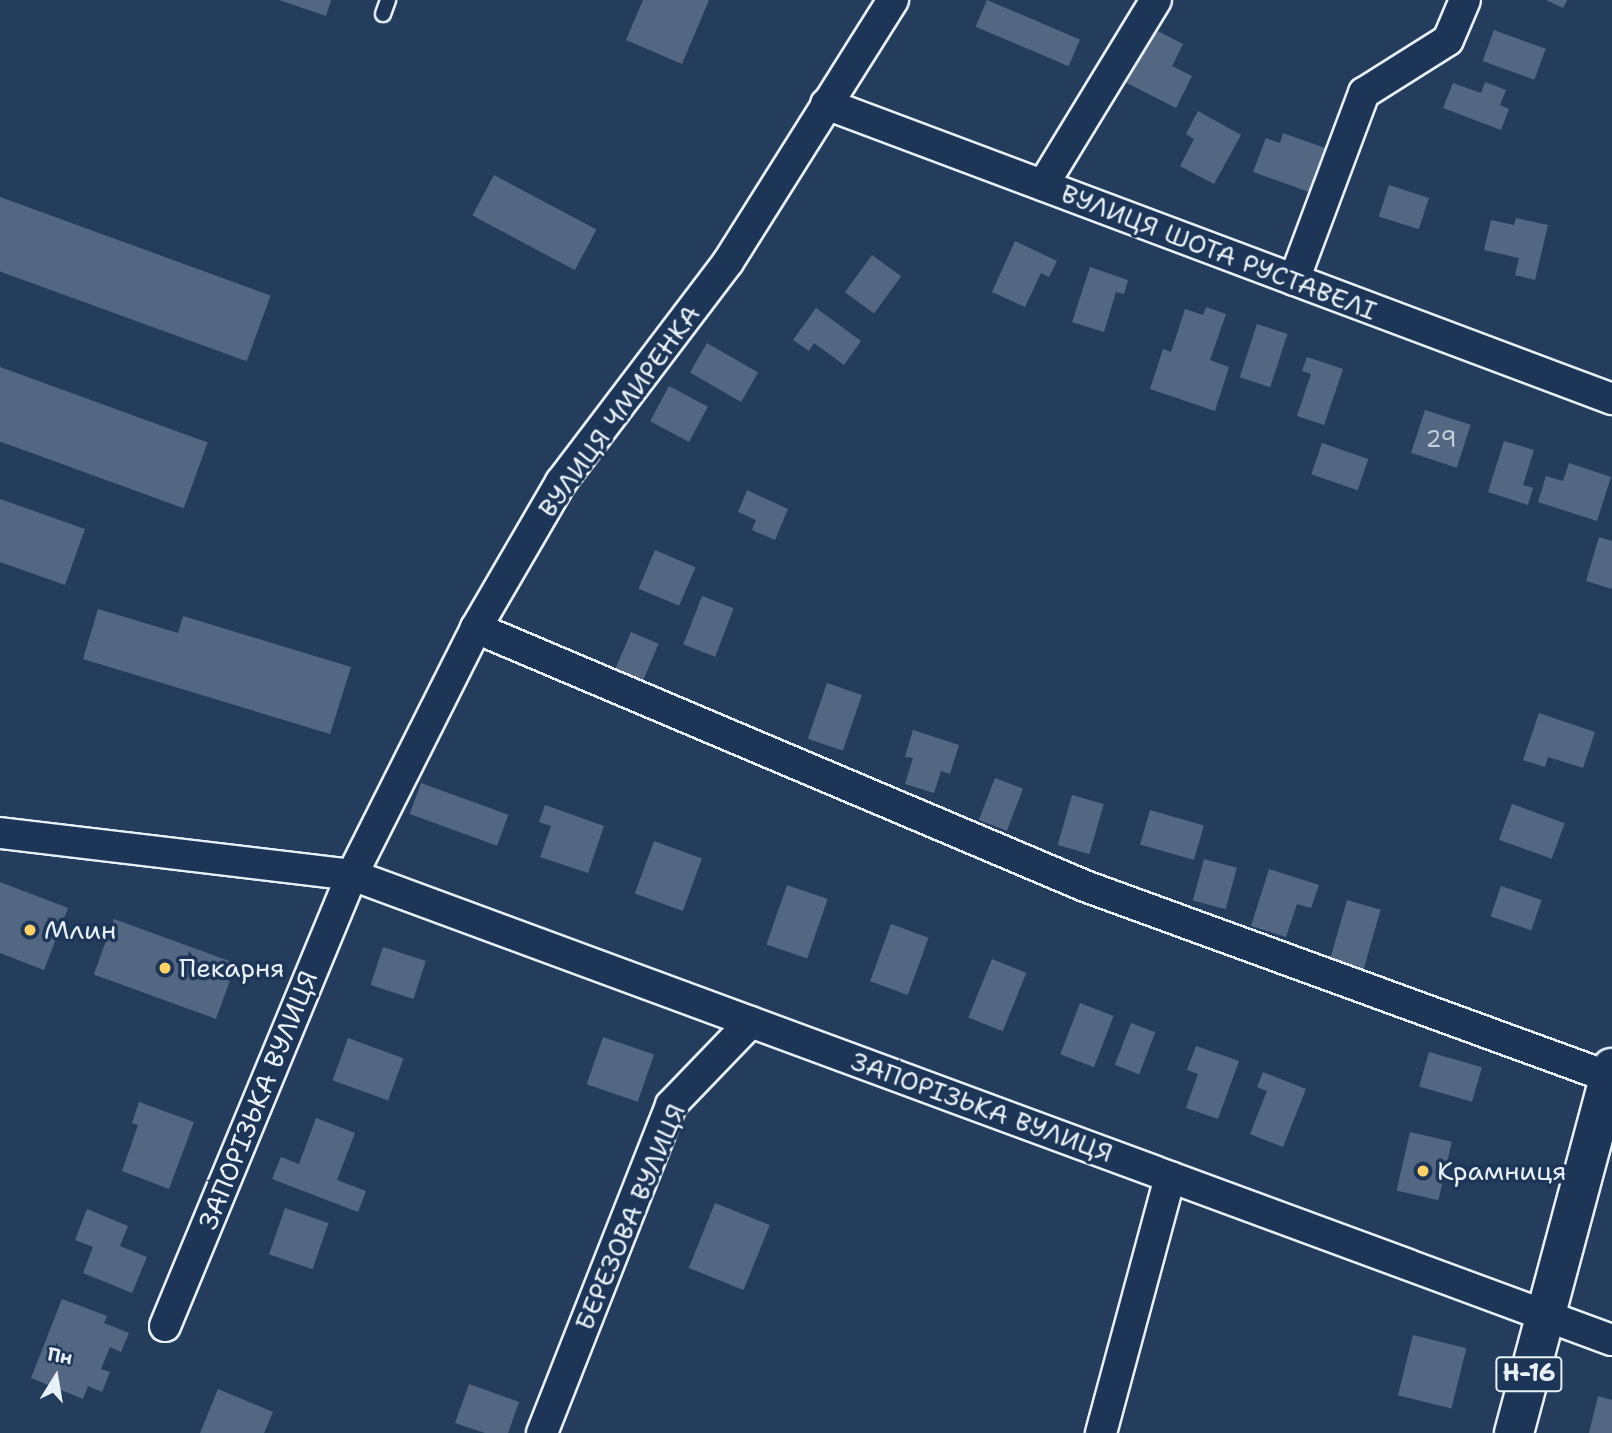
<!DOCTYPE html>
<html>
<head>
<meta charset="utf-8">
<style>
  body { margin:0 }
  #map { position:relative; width:1612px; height:1433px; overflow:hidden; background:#253d5d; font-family:"Shantell Sans",sans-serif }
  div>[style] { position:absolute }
  .building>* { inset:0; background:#536782; transform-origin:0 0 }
  .roads { filter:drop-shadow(2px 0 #e8f1f8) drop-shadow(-2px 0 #e8f1f8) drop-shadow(0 2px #e8f1f8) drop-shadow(0 -2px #e8f1f8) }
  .service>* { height:14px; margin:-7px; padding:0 7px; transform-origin:7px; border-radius:7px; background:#1d3557 }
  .minor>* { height:30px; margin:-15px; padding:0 15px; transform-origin:15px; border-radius:15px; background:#1d3557 }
  .primary>* { height:38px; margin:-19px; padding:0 19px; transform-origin:19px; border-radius:19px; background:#1d3557 }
  .dots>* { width:19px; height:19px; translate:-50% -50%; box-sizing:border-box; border:4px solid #1d3557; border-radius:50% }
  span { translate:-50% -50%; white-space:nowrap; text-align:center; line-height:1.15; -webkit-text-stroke:7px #1d3557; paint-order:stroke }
  .number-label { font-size:23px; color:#c3ceda }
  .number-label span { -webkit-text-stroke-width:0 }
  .shield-label span { padding:2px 5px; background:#1d3557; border:2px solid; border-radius:5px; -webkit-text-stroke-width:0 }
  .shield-label { font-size:24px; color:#e8f1f8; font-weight:700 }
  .street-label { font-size:26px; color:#e8f1f8 }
  .poi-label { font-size:26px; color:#e8f1f8 }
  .left { translate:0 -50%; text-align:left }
  .north { position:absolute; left:21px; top:1342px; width:70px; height:70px; -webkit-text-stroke:5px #1d3557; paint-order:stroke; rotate:11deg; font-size:19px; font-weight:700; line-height:28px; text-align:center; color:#e8f1f8 }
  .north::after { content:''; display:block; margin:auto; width:24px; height:32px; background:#e8f1f8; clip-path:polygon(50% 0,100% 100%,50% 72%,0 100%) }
</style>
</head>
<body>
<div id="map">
  <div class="building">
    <i style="clip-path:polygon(279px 0,331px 0,326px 16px)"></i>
    <i style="clip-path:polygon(643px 0,709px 0,682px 64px,626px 40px)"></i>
    <i style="left:987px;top:0;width:101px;height:29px;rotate:23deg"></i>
    <i style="clip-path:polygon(1546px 0,1567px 0,1563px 8px)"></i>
    <i style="clip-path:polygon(1146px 25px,1183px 44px,1172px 66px,1192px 76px,1176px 108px,1119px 79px)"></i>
    <i style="left:1494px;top:30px;width:55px;height:33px;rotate:20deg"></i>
    <i style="clip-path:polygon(1485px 82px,1506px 90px,1500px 105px,1509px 109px,1501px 130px,1443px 108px,1453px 83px,1481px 93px)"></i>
    <i style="clip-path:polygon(1198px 111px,1241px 135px,1214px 184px,1180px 166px,1194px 139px,1186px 134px)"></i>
    <i style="clip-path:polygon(1283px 133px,1325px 148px,1309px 192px,1253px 172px,1266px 138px,1280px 143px)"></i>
    <i style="left:494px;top:175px;width:116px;height:46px;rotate:28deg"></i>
    <i style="left:1389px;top:185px;width:42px;height:33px;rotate:18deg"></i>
    <i style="left:0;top:197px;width:288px;height:70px;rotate:20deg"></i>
    <i style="clip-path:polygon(1516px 218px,1548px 225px,1535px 280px,1515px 275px,1519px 258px,1484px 250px,1491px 220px,1514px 225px)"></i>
    <i style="clip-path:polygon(1015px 241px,1057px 261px,1049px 277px,1041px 273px,1025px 307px,992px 292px)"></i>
    <i style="left:872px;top:255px;width:36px;height:46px;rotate:36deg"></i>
    <i style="clip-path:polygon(1090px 267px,1128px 280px,1124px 294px,1116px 292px,1104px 332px,1072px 322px)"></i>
    <i style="clip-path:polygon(1206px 307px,1226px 314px,1210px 360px,1229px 367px,1215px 411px,1150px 389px,1163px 349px,1171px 352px,1185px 309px,1203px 315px)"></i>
    <i style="clip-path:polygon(816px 308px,861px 341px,844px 365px,814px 343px,809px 351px,793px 340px)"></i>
    <i style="left:1257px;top:324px;width:32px;height:56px;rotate:18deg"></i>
    <i style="left:707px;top:343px;width:59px;height:34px;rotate:30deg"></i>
    <i style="clip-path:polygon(1307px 357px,1343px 369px,1324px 425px,1297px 416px,1311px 374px,1302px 371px)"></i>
    <i style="left:0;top:367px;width:221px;height:70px;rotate:20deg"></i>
    <i style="left:669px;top:386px;width:44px;height:40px;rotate:28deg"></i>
    <i style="left:1425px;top:410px;width:48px;height:45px;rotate:18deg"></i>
    <i style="clip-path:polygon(1504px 441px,1534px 450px,1523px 485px,1533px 488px,1528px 505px,1488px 492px)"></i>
    <i style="left:1322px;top:443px;width:49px;height:33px;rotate:19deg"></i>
    <i style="clip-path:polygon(1569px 463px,1611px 477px,1597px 521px,1538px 502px,1546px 476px,1563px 481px)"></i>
    <i style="clip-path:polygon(747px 490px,788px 509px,775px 540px,752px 530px,756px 520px,738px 512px)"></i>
    <i style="clip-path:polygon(0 499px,85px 529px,65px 585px,0 562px)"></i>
    <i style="clip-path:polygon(1599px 537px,1612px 541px,1612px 589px,1586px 581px)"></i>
    <i style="left:655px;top:550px;width:44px;height:42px;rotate:23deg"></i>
    <i style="left:702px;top:596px;width:34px;height:52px;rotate:21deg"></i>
    <i style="clip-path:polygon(98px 609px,178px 633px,183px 616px,351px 667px,330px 734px,83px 659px)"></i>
    <i style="left:631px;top:632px;width:30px;height:41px;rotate:23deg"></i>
    <i style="left:827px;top:683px;width:37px;height:59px;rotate:19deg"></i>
    <i style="clip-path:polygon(1539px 713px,1595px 732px,1583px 768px,1548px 757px,1545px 767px,1523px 760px)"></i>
    <i style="clip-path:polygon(913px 730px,959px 745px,950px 774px,941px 771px,934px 793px,905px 784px,913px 758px,905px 757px)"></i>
    <i style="left:995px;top:778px;width:30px;height:45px;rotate:21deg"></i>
    <i style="left:421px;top:783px;width:93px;height:33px;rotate:20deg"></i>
    <i style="left:1072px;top:795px;width:33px;height:52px;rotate:16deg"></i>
    <i style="left:1512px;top:804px;width:56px;height:38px;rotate:20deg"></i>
    <i style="clip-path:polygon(545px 805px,604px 826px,588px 873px,540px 857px,551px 826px,539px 822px)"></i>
    <i style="left:1150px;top:810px;width:56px;height:36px;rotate:16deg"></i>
    <i style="left:654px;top:841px;width:51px;height:56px;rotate:20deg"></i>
    <i style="left:1204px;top:859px;width:34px;height:43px;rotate:15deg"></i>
    <i style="clip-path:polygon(1269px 869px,1319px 885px,1311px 908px,1297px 904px,1286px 937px,1251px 926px)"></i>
    <i style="clip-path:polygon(0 882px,68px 908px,44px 970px,0 953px)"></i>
    <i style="left:787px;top:885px;width:43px;height:63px;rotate:19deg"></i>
    <i style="left:1501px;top:886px;width:43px;height:32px;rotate:19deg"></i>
    <i style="left:1347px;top:900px;width:35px;height:65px;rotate:16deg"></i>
    <i style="left:114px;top:919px;width:130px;height:59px;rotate:20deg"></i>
    <i style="left:891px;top:924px;width:40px;height:61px;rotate:20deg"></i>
    <i style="left:383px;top:947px;width:45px;height:40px;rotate:18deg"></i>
    <i style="left:992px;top:959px;width:37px;height:63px;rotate:22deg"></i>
    <i style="left:1080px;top:1003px;width:36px;height:55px;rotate:21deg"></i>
    <i style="left:1131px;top:1023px;width:26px;height:45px;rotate:21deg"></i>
    <i style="left:603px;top:1037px;width:54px;height:50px;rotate:19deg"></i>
    <i style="left:348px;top:1038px;width:59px;height:45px;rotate:20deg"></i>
    <i style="clip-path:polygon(1196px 1046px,1239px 1061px,1218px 1119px,1186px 1108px,1198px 1074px,1187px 1070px)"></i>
    <i style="left:1429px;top:1052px;width:55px;height:36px;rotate:16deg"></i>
    <i style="clip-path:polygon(1263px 1072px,1306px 1089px,1283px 1147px,1250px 1134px,1267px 1091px,1257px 1087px)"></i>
    <i style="clip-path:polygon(139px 1102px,194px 1122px,169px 1189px,122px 1171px,138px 1125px,132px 1123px)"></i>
    <i style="clip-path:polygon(316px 1118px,355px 1133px,337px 1180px,366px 1191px,358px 1212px,272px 1179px,281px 1157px,299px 1164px)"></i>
    <i style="left:1410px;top:1132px;width:43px;height:60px;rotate:13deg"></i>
    <i style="left:715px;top:1203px;width:59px;height:70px;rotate:22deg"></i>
    <i style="left:285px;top:1208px;width:46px;height:49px;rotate:19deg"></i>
    <i style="clip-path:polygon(87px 1209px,128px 1226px,120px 1246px,147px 1257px,132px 1293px,83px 1273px,93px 1247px,75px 1240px)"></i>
    <i style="clip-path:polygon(62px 1299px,107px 1316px,104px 1323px,129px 1333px,121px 1352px,110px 1347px,101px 1369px,110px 1372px,102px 1392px,88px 1386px,83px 1399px,31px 1378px)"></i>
    <i style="left:1413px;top:1335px;width:55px;height:62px;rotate:14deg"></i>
    <i style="clip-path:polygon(469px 1384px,519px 1402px,508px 1433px,485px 1433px,455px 1423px)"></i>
    <i style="clip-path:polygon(218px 1389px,273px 1412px,264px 1433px,200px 1433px)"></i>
    <i style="clip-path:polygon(1598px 1396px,1612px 1400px,1612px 1433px,1589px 1433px)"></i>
  </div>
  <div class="roads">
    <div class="service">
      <i style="left:383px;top:14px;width:15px;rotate:-70deg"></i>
    </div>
    <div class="minor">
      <i style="left:826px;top:104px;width:840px;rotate:20.57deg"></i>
      <i style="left:1043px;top:185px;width:217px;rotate:-58.6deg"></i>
      <i style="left:1294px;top:280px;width:200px;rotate:-69.5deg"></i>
      <i style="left:1364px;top:93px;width:99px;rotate:-32.2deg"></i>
      <i style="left:1448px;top:40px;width:43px;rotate:-67deg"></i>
      <i style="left:476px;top:628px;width:661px;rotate:22.96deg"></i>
      <i style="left:1085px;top:886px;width:558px;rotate:20.03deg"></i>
      <i style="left:0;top:833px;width:354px;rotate:6.8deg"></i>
      <i style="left:352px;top:875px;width:1343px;rotate:20.26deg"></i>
      <i style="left:165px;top:1326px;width:488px;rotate:-67.5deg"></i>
      <i style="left:352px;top:875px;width:276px;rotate:-63.3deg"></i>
      <i style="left:476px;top:628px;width:169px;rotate:-59.8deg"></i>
      <i style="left:561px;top:482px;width:276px;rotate:-52.8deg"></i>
      <i style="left:728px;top:262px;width:310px;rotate:-57.8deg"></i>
      <i style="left:542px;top:1433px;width:352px;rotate:-68.5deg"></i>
      <i style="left:671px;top:1105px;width:115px;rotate:-46.1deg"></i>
      <i style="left:1101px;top:1433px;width:265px;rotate:-74.9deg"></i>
    </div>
    <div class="primary">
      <i style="left:1514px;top:1433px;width:378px;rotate:-75deg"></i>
    </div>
  </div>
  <div class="dots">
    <i style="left:30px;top:930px;background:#ffd166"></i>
    <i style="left:165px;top:968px;background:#ffd166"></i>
    <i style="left:1423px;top:1171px;background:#ffd166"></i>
  </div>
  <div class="number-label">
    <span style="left:1441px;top:439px">29</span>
  </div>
  <div class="shield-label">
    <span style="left:1529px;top:1374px">Н-16</span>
  </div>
  <div class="street-label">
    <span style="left:1219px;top:252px;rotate:21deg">ВУЛИЦЯ ШОТА РУСТАВЕЛІ</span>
    <span style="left:619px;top:411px;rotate:-54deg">ВУЛИЦЯ ЧМИРЕНКА</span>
    <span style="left:258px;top:1100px;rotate:-68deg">ЗАПОРІЗЬКА ВУЛИЦЯ</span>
    <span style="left:982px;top:1107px;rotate:20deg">ЗАПОРІЗЬКА ВУЛИЦЯ</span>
    <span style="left:630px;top:1217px;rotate:-67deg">БЕРЕЗОВА ВУЛИЦЯ</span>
  </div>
  <div class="poi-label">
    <span class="left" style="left:44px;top:930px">Млин</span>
    <span class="left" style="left:179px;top:968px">Пекарня</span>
    <span class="left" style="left:1437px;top:1171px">Крамниця</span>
  </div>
  <div class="north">Пн</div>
</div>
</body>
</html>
